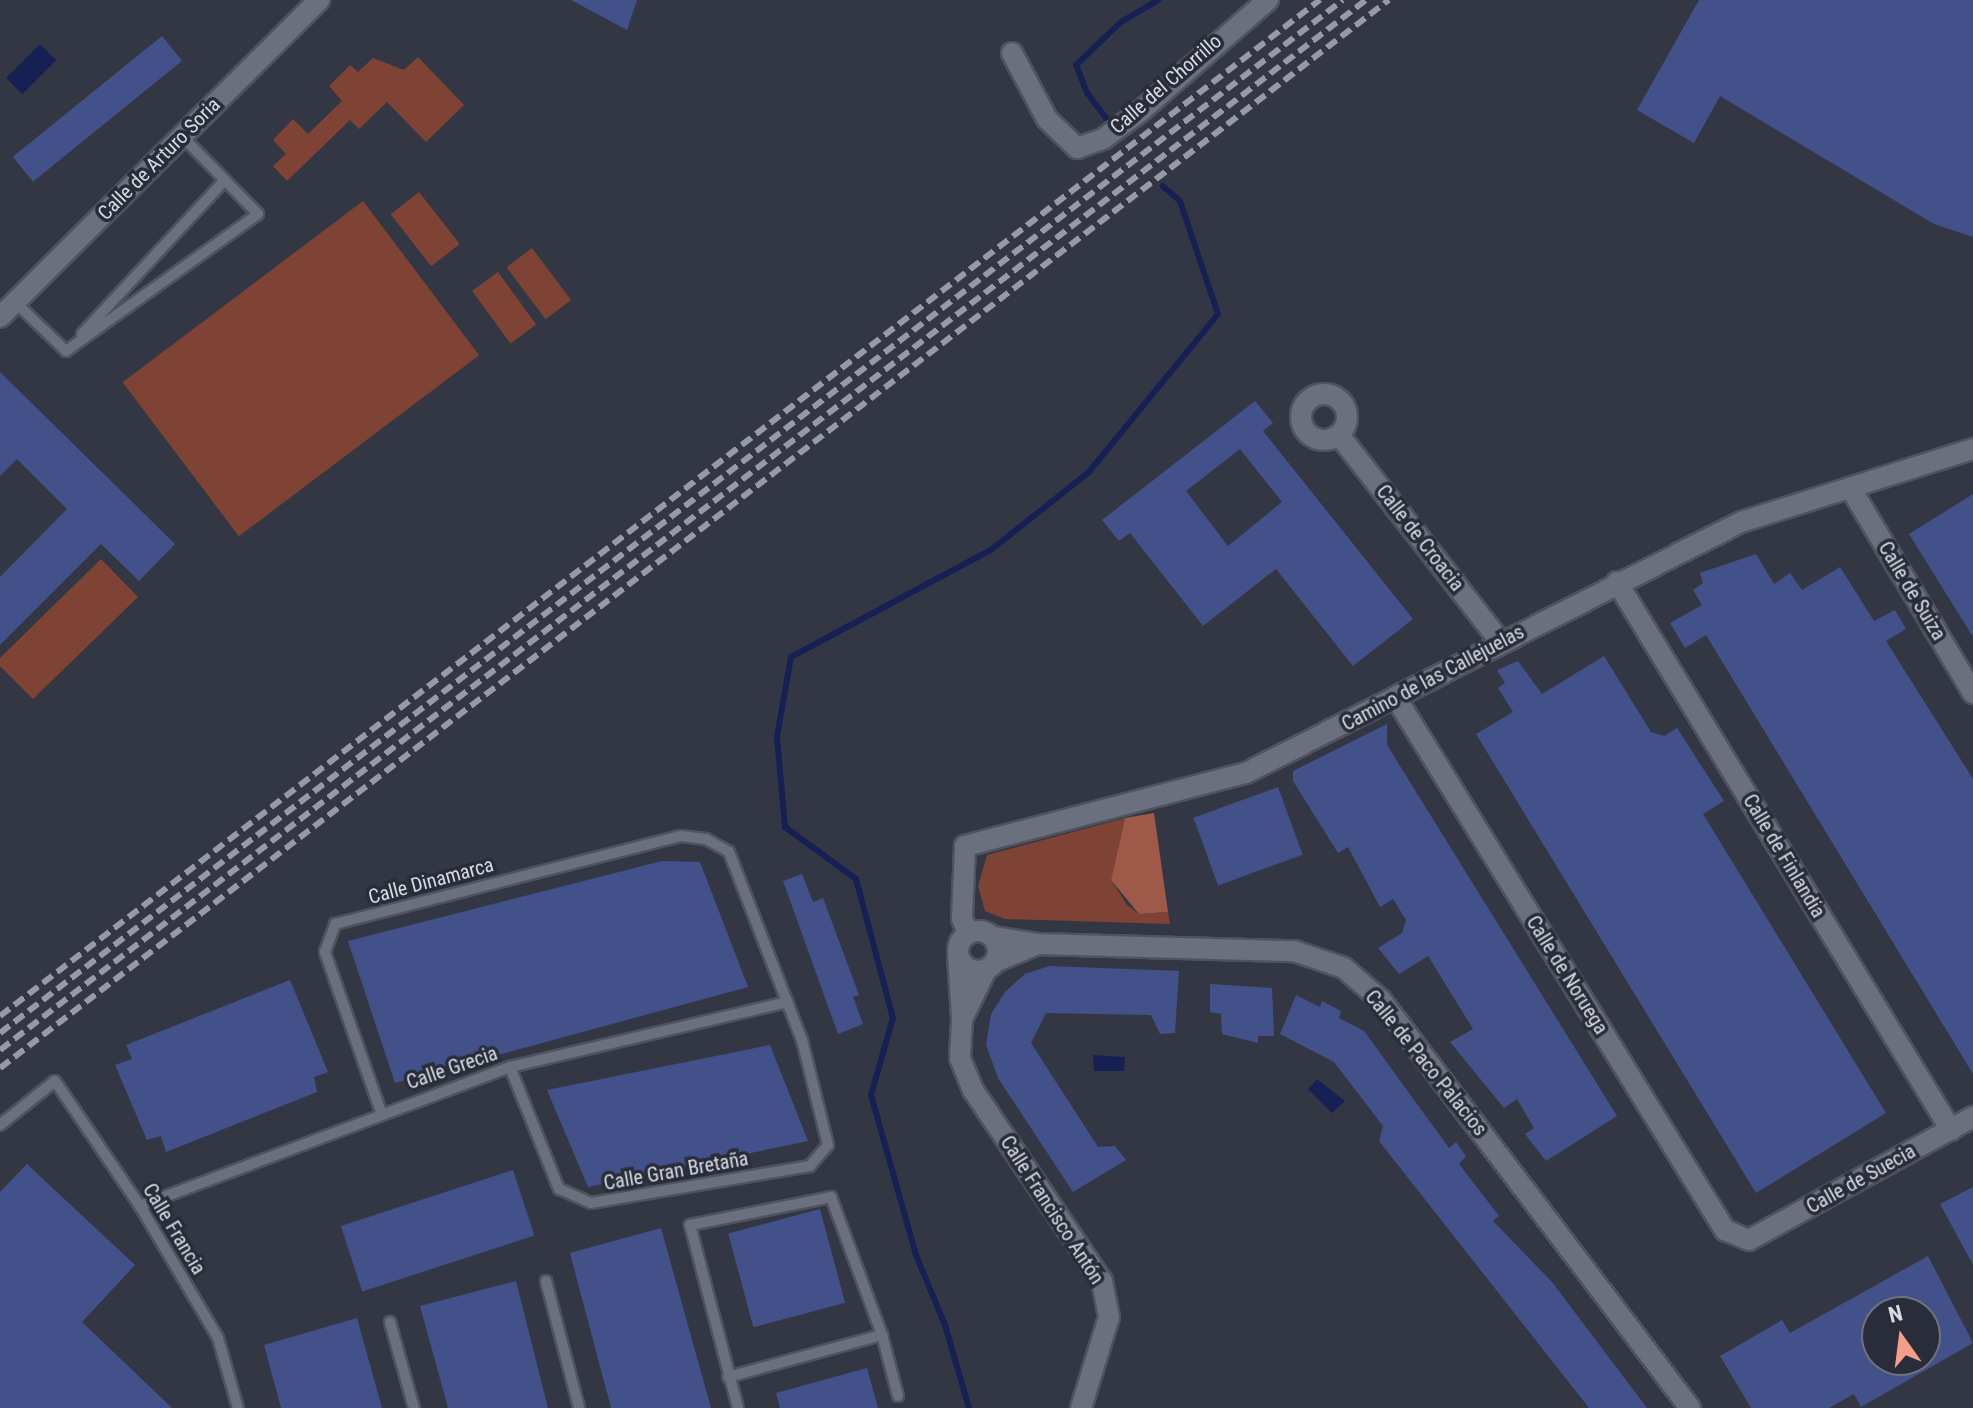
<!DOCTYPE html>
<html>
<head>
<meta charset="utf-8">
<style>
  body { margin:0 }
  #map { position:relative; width:1973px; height:1408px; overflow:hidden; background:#333743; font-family:"Roboto Condensed",sans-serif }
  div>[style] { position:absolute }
  .green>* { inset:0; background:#7f4335; transform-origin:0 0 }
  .forest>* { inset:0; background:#9f5949 }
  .water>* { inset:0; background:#172055; transform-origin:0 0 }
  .stream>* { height:6px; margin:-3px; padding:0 3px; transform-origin:3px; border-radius:3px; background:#172055 }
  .building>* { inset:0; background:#43518a; transform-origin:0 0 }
  .roads { filter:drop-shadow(2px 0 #50535e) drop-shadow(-2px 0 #50535e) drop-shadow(0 2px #50535e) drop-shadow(0 -2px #50535e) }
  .service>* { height:10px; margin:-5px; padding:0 5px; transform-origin:5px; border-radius:5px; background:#6b707e }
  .minor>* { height:20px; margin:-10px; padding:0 10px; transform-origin:10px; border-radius:10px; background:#6b707e }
  .minor>.ring { margin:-10px; padding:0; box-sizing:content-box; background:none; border:20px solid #6b707e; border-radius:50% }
  .rail>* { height:6px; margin-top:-3px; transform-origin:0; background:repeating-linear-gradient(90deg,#979aa4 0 12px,transparent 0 18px) }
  span { translate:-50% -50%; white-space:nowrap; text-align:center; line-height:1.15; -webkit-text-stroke:7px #292d39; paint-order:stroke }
  .street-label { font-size:20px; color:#d9dce4 }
  .north { position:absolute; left:1861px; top:1296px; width:80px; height:80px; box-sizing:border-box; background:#292d39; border:2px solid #6f737d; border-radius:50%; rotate:346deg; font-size:22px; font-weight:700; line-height:32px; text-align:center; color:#d9dce4 }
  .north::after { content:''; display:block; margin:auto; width:28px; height:36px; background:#f49e8a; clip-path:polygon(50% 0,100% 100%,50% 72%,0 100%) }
</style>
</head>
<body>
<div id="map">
  <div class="green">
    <i style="clip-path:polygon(418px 57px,464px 105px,426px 142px,387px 102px,359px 129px,350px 120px,287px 181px,273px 166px,286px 154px,273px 140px,293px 119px,308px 134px,342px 101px,329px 86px,350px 65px,358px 72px,373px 58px,404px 70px)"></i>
    <i style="left:419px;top:192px;width:66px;height:36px;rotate:52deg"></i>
    <i style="left:363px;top:201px;width:193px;height:301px;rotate:53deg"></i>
    <i style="left:532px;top:248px;width:65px;height:32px;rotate:53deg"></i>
    <i style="left:498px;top:272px;width:65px;height:32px;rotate:54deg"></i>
    <i style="clip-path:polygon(101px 559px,138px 597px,33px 699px,0 666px,0 658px)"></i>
    <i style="clip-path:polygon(1125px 818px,1111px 880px,1127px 905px,1139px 914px,1168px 912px,1170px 924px,1005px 919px,985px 911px,978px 886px,987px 855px)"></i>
  </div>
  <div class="forest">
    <i style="clip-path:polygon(1154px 813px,1168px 912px,1139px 914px,1111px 880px,1125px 818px)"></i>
  </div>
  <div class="water">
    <i style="left:40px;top:44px;width:23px;height:48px;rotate:45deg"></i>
    <i style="clip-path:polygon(1093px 1055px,1125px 1057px,1124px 1071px,1094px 1071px)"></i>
    <i style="clip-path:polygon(1317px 1079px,1345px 1101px,1332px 1113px,1308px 1089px)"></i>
  </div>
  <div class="stream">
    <i style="left:1109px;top:122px;width:36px;rotate:-127deg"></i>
    <i style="left:1087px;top:93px;width:30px;rotate:-111deg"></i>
    <i style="left:1076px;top:65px;width:62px;rotate:-43.7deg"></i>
    <i style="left:1121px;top:22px;width:43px;rotate:-30.7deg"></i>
    <i style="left:969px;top:1408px;width:86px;rotate:-106.1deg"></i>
    <i style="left:945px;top:1325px;width:76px;rotate:-112.5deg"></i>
    <i style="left:916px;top:1255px;width:166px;rotate:-105.7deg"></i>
    <i style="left:871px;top:1095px;width:80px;rotate:-74.1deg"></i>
    <i style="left:893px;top:1018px;width:144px;rotate:-104.9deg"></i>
    <i style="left:856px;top:879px;width:88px;rotate:-143.8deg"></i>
    <i style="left:785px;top:827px;width:90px;rotate:-95.1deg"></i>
    <i style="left:777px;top:737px;width:81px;rotate:-80.1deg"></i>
    <i style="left:791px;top:657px;width:228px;rotate:-28.2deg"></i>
    <i style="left:992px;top:549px;width:122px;rotate:-38.4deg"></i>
    <i style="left:1088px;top:473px;width:205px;rotate:-50.7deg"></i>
    <i style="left:1218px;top:314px;width:119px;rotate:-108.6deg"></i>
    <i style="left:1180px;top:201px;width:23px;rotate:-139deg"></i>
  </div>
  <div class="building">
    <i style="clip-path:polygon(571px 0,637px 0,627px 30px)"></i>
    <i style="clip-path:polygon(1699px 0,1973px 0,1973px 237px,1934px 224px,1720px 96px,1694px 143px,1637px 110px)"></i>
    <i style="left:162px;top:36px;width:32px;height:192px;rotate:51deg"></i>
    <i style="clip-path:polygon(0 372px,175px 544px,139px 581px,101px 544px,0 645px,0 577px,67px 509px,17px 459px,0 476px)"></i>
    <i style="clip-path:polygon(evenodd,1255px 401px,1273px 423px,1263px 431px,1413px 619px,1353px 666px,1276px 569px,1203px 626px,1130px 533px,1119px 541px,1102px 520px,1255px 401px,1240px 449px,1282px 502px,1228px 546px,1186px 491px,1240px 449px)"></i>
    <i style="clip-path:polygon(1973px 494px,1973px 637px,1909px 534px)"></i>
    <i style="clip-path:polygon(1756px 554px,1774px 584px,1790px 573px,1802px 590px,1840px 567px,1874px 621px,1895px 610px,1906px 629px,1886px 641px,1973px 779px,1973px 1074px,1706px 635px,1685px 648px,1670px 623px,1702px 605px,1693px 590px,1703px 583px,1700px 573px)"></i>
    <i style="clip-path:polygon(1604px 656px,1651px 732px,1664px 736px,1677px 728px,1724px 801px,1703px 814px,1886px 1113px,1756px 1193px,1476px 734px,1513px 712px,1498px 688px,1505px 683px,1497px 670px,1518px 661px,1542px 694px)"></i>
    <i style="clip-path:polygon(1387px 724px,1387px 745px,1617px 1116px,1546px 1161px,1525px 1134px,1534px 1128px,1517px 1099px,1504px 1108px,1450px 1042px,1473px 1029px,1428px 956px,1399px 974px,1378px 948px,1402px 933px,1406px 920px,1393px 899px,1380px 907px,1348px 847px,1338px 853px,1293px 781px,1293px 771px)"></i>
    <i style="left:1278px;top:787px;width:72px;height:90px;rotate:70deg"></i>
    <i style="clip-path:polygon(662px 861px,700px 862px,748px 987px,395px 1083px,348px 941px)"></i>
    <i style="clip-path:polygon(802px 874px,813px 902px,823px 898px,859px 995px,853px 997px,863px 1024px,838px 1034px,783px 881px)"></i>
    <i style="clip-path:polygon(1049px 966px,1179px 971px,1175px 1033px,1160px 1034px,1151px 1015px,1046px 1013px,1031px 1043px,1098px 1147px,1115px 1146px,1126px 1160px,1073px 1192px,998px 1078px,986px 1045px,991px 1014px,1005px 992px,1025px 974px)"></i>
    <i style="clip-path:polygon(290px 980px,328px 1072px,314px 1077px,317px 1092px,166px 1152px,161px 1136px,147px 1140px,115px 1065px,132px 1059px,126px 1045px)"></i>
    <i style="clip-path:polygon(1210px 984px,1272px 988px,1274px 1036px,1258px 1036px,1258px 1043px,1222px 1034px,1221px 1014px,1210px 1012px)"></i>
    <i style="clip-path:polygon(1296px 995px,1320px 1007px,1322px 1001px,1341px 1011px,1339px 1018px,1364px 1031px,1449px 1148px,1456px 1142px,1466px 1156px,1459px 1164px,1499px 1216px,1493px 1221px,1552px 1282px,1647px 1408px,1589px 1408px,1379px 1141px,1383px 1126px,1334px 1062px,1280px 1034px)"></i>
    <i style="clip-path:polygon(770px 1045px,808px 1141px,588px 1187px,547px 1090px)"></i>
    <i style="clip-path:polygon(27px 1164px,135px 1265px,82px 1322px,172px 1408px,0 1408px,0 1192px)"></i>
    <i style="left:513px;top:1170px;width:69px;height:181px;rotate:72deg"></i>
    <i style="clip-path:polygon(1973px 1187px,1973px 1265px,1940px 1204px)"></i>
    <i style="left:820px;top:1209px;width:97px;height:95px;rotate:75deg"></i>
    <i style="clip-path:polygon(661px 1228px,711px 1408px,611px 1408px,570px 1253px)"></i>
    <i style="clip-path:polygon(evenodd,1928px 1256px,1973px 1343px,1861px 1407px,1854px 1394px,1829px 1408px,1751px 1408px,1720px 1356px,1782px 1320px,1790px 1333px,1928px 1256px,1877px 1312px,1925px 1312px,1925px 1360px,1877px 1360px,1877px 1312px)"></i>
    <i style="clip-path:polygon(516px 1281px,548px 1408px,448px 1408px,420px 1306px)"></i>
    <i style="clip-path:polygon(357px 1318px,382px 1408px,281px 1408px,264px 1345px)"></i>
    <i style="clip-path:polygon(867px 1368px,878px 1408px,780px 1408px,776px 1393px)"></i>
  </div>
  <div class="roads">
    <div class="service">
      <i style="left:15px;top:302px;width:71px;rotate:43.9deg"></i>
      <i style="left:66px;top:351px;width:236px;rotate:-35.5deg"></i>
      <i style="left:258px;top:214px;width:109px;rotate:-134.3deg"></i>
      <i style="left:82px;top:334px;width:210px;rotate:-47.1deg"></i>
      <i style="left:381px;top:1112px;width:170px;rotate:-109.3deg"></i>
      <i style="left:325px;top:952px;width:30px;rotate:-70deg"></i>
      <i style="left:335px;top:924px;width:357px;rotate:-14.3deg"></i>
      <i style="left:681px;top:836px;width:25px;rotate:7deg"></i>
      <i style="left:706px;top:839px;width:26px;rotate:29deg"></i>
      <i style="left:729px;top:852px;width:202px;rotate:68.8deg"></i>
      <i style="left:802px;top:1040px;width:108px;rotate:76.1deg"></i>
      <i style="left:828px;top:1145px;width:28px;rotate:131deg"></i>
      <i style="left:810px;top:1166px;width:222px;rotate:170.4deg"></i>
      <i style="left:591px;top:1203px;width:35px;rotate:-156deg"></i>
      <i style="left:559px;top:1189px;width:131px;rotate:-111.9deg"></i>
      <i style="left:0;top:1125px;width:70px;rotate:-38.7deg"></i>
      <i style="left:55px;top:1081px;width:151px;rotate:55.8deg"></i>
      <i style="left:140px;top:1206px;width:153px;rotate:59.4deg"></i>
      <i style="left:218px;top:1338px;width:73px;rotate:74.1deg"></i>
      <i style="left:140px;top:1206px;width:395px;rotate:-20.6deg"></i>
      <i style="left:510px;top:1067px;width:285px;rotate:-13.2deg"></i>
      <i style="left:546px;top:1281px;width:131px;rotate:75.4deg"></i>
      <i style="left:390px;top:1322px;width:89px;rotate:74.4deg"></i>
      <i style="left:728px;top:1377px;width:160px;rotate:-15.3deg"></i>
      <i style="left:738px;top:1408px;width:189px;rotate:-104.7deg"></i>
      <i style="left:690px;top:1225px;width:144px;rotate:-11.2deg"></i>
      <i style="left:831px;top:1197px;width:147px;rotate:69.7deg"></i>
      <i style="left:882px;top:1335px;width:63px;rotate:75.3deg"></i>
    </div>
    <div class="minor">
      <i style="left:1012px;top:53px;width:75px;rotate:62.1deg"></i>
      <i style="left:1047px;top:119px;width:42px;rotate:44deg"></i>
      <i style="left:1077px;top:148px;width:28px;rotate:-19deg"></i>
      <i style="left:1103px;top:139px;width:47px;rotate:-36.4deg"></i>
      <i style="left:1141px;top:111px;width:169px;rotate:-41.2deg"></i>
      <i style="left:0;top:317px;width:450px;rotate:-44.8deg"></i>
      <i class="ring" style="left:1301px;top:394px;width:26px;height:26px"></i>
      <i style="left:1339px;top:435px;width:263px;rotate:52deg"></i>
      <i style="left:1851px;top:489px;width:238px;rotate:59.1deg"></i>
      <i style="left:1617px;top:582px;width:642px;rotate:58.64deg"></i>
      <i style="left:1396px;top:698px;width:626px;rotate:58.27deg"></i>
      <i style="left:1725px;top:1230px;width:26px;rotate:23deg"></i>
      <i style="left:1749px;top:1240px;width:256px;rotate:-28.8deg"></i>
      <i class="ring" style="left:958px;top:931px;width:20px;height:20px"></i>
      <i style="left:968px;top:934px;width:17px;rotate:-111deg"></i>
      <i style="left:962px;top:918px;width:72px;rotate:-87.6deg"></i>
      <i style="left:965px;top:846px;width:290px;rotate:-14.6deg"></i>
      <i style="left:1246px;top:773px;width:555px;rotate:-26.89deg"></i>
      <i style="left:1741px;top:522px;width:243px;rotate:-17.5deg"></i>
      <i style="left:993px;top:937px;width:46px;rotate:8.8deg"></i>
      <i style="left:1038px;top:944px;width:47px;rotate:157.3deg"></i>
      <i style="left:1038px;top:944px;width:256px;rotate:1.6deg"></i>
      <i style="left:1294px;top:951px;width:53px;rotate:18.8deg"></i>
      <i style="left:1344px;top:968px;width:49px;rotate:40.9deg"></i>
      <i style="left:1381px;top:1000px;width:512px;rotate:52.86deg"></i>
      <i style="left:958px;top:955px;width:64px;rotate:86.4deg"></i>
      <i style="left:962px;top:1019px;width:55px;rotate:-63.9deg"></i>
      <i style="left:962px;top:1019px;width:39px;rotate:93deg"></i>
      <i style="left:960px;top:1058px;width:35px;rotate:68deg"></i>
      <i style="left:973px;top:1090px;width:230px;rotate:56deg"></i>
      <i style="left:1102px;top:1281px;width:37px;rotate:79deg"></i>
      <i style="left:1109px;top:1317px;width:95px;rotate:107.1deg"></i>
    </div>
  </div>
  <div class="rail">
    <i style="left:0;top:1016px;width:1666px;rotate:-37.59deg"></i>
    <i style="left:0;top:1033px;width:1694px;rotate:-37.57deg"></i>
    <i style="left:0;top:1050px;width:1723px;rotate:-37.55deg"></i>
    <i style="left:0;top:1068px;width:1752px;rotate:-37.56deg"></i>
  </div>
  <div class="street-label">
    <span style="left:1166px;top:84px;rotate:-41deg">Calle del Chorrillo</span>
    <span style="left:159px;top:159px;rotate:-45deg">Calle de Arturo Soria</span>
    <span style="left:1420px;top:538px;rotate:52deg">Calle de Croacia</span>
    <span style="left:1912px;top:591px;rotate:59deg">Calle de Suiza</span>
    <span style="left:1433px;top:678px;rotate:-28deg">Camino de las Callejuelas</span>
    <span style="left:1784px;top:856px;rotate:59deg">Calle de Finlandia</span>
    <span style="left:431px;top:881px;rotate:-15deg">Calle Dinamarca</span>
    <span style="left:1567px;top:975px;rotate:58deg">Calle de Noruega</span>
    <span style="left:1426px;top:1063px;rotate:51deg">Calle de Paco Palacios</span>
    <span style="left:452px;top:1068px;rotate:-19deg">Calle Grecia</span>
    <span style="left:676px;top:1171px;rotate:-10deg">Calle Gran Bretaña</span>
    <span style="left:1861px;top:1179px;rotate:-29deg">Calle de Suecia</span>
    <span style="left:1052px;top:1210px;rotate:57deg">Calle Francisco Antón</span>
    <span style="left:174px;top:1229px;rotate:59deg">Calle Francia</span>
  </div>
  <div class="north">N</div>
</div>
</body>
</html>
